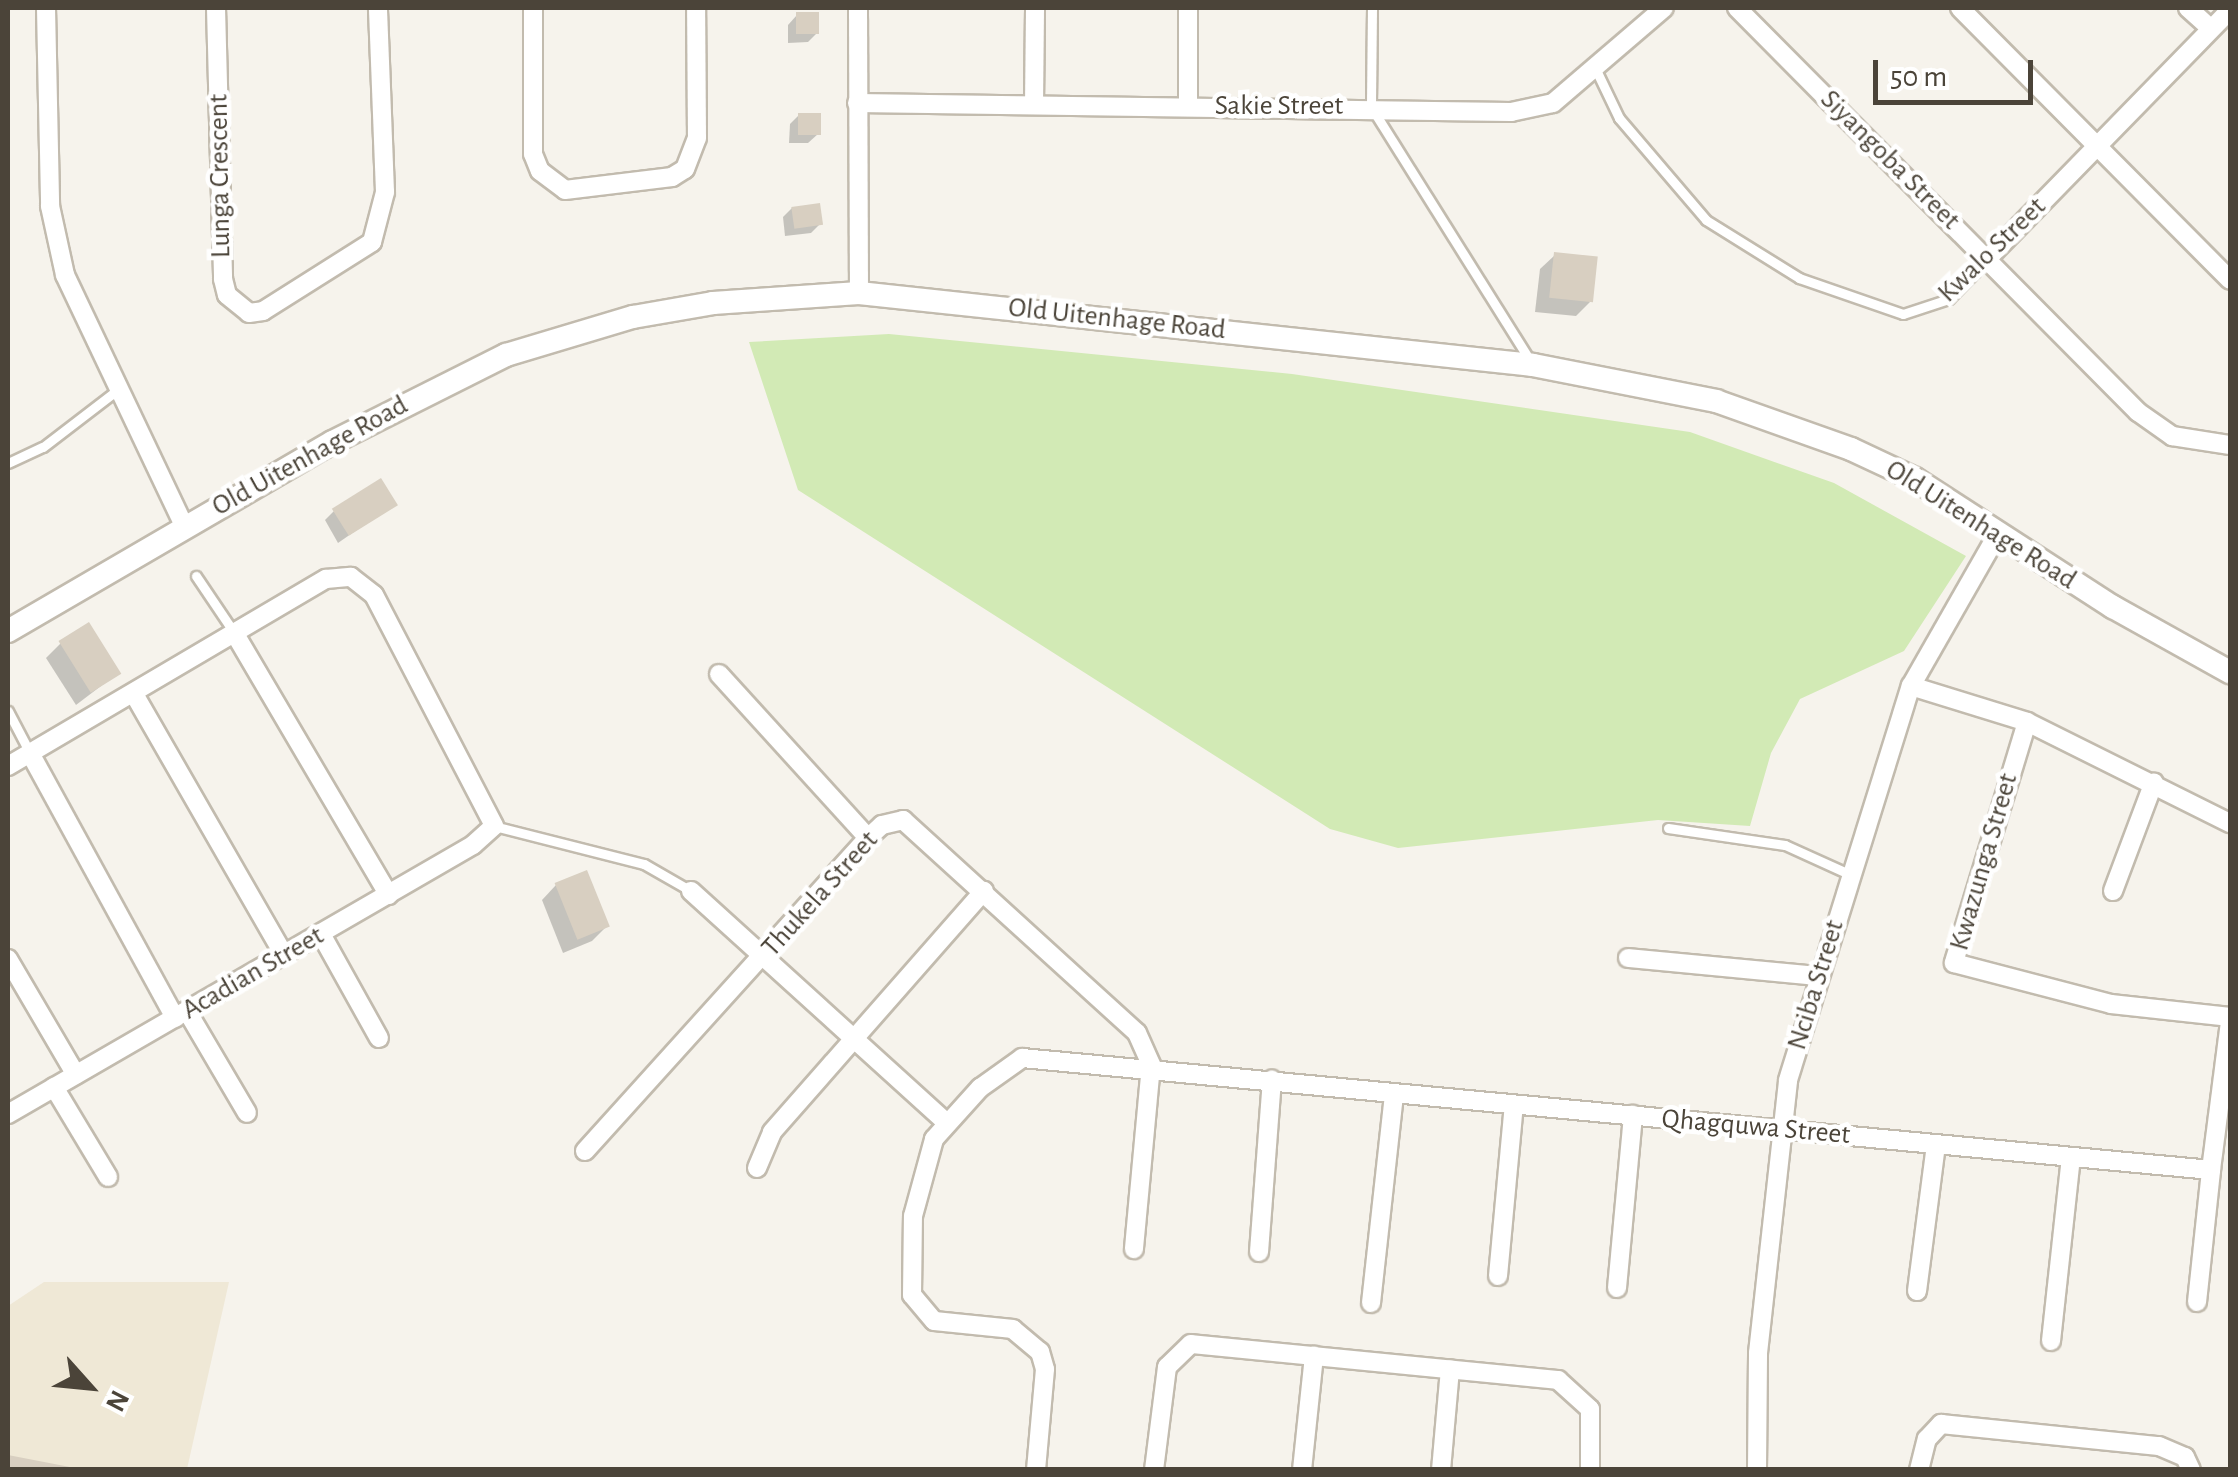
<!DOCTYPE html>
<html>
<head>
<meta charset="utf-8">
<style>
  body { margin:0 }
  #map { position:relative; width:2238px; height:1477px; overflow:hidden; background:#f6f3ec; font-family:"Alegreya Sans",sans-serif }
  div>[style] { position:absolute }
  .education>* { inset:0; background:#efe8d6 }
  .green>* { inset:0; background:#d2eab5 }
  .shadow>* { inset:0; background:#0003 }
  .building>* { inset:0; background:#d8cfc1; transform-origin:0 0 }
  .roads { filter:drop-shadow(2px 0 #c2bbae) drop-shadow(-2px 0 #c2bbae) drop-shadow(0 2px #c2bbae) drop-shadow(0 -2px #c2bbae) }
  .service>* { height:9px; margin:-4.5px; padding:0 4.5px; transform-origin:4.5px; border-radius:4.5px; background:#fff }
  .minor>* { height:18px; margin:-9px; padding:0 9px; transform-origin:9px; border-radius:9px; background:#fff }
  .tertiary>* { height:22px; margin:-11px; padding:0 11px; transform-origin:11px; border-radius:11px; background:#fff }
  span { translate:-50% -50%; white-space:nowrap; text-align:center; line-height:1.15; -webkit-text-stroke:9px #fff; paint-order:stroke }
  .street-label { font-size:28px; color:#4b4439 }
  .frame { position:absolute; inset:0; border:10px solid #4b4439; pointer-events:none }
  .north { position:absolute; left:40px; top:1337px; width:100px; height:100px; -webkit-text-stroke:8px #fff; paint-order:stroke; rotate:117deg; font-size:28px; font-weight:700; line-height:40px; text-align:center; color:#4b4439 }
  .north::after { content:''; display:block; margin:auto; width:35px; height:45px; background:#4b4439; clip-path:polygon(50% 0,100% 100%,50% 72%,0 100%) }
  .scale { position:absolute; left:1873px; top:60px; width:160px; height:45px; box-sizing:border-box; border:5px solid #4b4439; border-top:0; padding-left:12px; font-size:30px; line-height:35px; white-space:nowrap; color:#4b4439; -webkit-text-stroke:8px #fff; paint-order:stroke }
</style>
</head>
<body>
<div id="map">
  <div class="education">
    <i style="clip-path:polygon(44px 1282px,229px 1282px,187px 1469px,8px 1470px,8px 1306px)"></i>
  </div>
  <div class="green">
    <i style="clip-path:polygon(889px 334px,1292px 374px,1690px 432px,1834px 483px,1966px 556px,1904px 651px,1800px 699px,1771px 753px,1750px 826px,1658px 820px,1398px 848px,1330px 829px,798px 490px,749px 342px)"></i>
  </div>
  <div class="shadow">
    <i style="clip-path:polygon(797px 15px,817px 33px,808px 42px,788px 43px,788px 25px)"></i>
    <i style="clip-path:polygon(799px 115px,818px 134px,808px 143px,789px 143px,790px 124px)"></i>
    <i style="clip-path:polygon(792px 208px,820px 224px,811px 233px,785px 236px,783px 217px)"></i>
    <i style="clip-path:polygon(1555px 255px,1590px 302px,1576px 316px,1535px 312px,1540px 269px)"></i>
    <i style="clip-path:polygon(394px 504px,338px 543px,325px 520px,334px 511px)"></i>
    <i style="clip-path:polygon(61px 643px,118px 673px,76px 705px,46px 658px)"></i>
    <i style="clip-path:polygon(556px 885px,607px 926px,592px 941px,563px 953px,542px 900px)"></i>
  </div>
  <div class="building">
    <i style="left:819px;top:12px;width:22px;height:23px;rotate:90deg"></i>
    <i style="left:798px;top:113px;width:23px;height:22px"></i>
    <i style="left:820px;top:203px;width:22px;height:29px;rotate:82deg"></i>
    <i style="left:1554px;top:252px;width:44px;height:46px;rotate:6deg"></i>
    <i style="left:381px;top:478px;width:32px;height:58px;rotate:58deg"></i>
    <i style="left:89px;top:622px;width:61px;height:36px;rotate:58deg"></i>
    <i style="left:587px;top:870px;width:61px;height:35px;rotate:68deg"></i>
    <i style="clip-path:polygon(8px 1455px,75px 1468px,75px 1470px,8px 1470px)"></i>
  </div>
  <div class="roads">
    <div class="service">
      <i style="left:1372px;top:8px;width:99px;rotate:90.6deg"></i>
      <i style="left:1371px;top:107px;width:297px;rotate:57.9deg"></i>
      <i style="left:1597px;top:72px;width:51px;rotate:64.4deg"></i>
      <i style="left:1619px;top:118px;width:134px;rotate:49.5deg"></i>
      <i style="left:1706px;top:220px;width:110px;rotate:31.9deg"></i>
      <i style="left:1799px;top:278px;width:110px;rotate:19.1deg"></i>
      <i style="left:1903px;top:314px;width:48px;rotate:-18.1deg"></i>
      <i style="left:1949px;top:299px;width:54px;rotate:-45.7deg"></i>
      <i style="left:8px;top:463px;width:38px;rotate:-25deg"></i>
      <i style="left:43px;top:447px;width:92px;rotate:-37.5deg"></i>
      <i style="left:196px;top:576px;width:70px;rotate:56.1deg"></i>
      <i style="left:8px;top:711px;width:47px;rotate:62.4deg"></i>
      <i style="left:494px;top:826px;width:155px;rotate:14.2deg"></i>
      <i style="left:644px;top:864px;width:54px;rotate:29.9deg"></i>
      <i style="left:1668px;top:828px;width:118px;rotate:8.3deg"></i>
      <i style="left:1785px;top:845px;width:70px;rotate:24.4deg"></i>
    </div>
    <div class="minor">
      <i style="left:46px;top:8px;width:198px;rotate:88.8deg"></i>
      <i style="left:50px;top:206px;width:71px;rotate:77.7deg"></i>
      <i style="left:65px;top:275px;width:278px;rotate:64.6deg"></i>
      <i style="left:216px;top:8px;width:271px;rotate:88.5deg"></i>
      <i style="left:223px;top:279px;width:16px;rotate:76deg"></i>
      <i style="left:227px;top:295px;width:28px;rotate:39deg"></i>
      <i style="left:249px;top:313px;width:14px;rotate:-8deg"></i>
      <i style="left:263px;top:311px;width:129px;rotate:-32.3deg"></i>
      <i style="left:372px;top:242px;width:52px;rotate:-75.4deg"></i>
      <i style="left:385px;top:192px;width:184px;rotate:-92.2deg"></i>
      <i style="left:533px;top:8px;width:146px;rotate:90deg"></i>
      <i style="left:533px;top:154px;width:18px;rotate:68deg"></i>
      <i style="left:540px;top:171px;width:31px;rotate:37deg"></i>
      <i style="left:565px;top:190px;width:108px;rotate:-6.9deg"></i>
      <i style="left:672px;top:177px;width:15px;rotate:-32deg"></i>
      <i style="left:685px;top:169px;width:33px;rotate:-69deg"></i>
      <i style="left:697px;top:138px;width:130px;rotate:-90.4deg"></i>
      <i style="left:858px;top:8px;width:285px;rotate:89.8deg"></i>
      <i style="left:1737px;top:8px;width:569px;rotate:45.21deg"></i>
      <i style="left:2138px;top:412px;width:42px;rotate:35.2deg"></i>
      <i style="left:2172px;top:436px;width:59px;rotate:8.8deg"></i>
      <i style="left:1960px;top:8px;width:383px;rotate:45.2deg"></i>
      <i style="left:2188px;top:8px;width:27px;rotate:42deg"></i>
      <i style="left:857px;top:103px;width:654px;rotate:0.79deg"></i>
      <i style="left:1511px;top:112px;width:43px;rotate:-12.1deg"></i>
      <i style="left:1553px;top:103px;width:146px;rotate:-40.6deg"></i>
      <i style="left:1034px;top:105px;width:97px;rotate:-89.4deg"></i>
      <i style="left:1188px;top:106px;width:98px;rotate:-90deg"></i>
      <i style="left:1988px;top:258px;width:347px;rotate:-45.7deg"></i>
      <i style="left:235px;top:634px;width:303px;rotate:59.5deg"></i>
      <i style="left:719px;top:674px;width:222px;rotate:47.7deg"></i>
      <i style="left:1911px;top:686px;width:121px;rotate:17.2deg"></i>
      <i style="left:2027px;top:722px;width:227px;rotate:26.5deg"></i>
      <i style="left:134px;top:694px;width:301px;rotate:60.1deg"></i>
      <i style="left:2027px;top:722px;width:252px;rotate:106.9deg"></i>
      <i style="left:1954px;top:963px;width:162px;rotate:14.6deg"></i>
      <i style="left:2111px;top:1004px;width:120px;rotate:6.2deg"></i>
      <i style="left:30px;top:753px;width:302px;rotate:61.3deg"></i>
      <i style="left:8px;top:766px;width:369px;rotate:-30.5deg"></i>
      <i style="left:326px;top:579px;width:25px;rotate:-5deg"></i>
      <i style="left:351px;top:577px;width:29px;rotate:38deg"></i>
      <i style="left:374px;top:595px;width:260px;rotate:62.5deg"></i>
      <i style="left:494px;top:826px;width:28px;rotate:138deg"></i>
      <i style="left:473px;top:845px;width:537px;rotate:149.95deg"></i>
      <i style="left:691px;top:891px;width:343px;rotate:42.2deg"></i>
      <i style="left:2113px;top:891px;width:116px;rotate:-69.4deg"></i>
      <i style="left:321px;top:934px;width:119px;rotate:60.9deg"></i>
      <i style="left:1628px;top:958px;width:192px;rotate:5.4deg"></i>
      <i style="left:8px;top:959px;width:134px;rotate:59.6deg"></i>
      <i style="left:187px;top:1011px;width:118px;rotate:59.5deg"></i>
      <i style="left:54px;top:1087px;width:105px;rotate:59deg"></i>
      <i style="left:585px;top:1151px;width:422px;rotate:-47.9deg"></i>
      <i style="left:868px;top:838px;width:19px;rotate:-43deg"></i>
      <i style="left:882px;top:825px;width:22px;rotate:-13deg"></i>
      <i style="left:903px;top:820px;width:316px;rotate:42.3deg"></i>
      <i style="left:1137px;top:1033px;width:35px;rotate:66deg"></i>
      <i style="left:1151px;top:1065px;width:185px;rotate:95.3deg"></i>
      <i style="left:757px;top:1168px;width:39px;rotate:-67deg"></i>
      <i style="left:772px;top:1132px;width:321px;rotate:-48.7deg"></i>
      <i style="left:1259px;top:1252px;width:173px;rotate:-85.7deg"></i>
      <i style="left:1498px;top:1276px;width:172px;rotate:-84.7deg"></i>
      <i style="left:1617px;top:1288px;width:174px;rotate:-84.7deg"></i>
      <i style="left:1917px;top:1291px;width:148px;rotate:-82.6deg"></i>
      <i style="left:2197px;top:1302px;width:133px;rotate:-83.9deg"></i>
      <i style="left:1371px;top:1303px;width:209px;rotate:-83.7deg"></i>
      <i style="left:2051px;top:1341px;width:185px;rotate:-83.8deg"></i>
      <i style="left:1036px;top:1470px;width:101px;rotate:-84.9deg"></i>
      <i style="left:1045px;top:1369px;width:18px;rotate:-106deg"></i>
      <i style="left:1040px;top:1352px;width:35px;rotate:-140deg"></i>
      <i style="left:1013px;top:1329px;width:79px;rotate:-174.2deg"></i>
      <i style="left:934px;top:1321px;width:34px;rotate:-130deg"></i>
      <i style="left:912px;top:1295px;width:79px;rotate:-89.3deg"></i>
      <i style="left:913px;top:1216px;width:80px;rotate:-74.7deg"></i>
      <i style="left:934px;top:1139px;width:69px;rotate:-48deg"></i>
      <i style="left:980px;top:1088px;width:52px;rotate:-35.5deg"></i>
      <i style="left:1022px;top:1058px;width:1194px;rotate:5.38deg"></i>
      <i style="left:2211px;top:1170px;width:150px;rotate:-82.7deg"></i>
      <i style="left:1154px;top:1470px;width:104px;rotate:-82.8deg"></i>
      <i style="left:1167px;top:1367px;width:33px;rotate:-44deg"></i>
      <i style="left:1191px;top:1344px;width:369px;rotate:5.6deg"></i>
      <i style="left:1558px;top:1380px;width:43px;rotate:42.2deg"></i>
      <i style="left:1590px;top:1409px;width:61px;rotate:90deg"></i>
      <i style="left:1302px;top:1470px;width:115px;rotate:-84deg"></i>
      <i style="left:1441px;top:1470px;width:101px;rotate:-84.9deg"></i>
      <i style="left:1757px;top:1470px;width:117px;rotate:-89.5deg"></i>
      <i style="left:1758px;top:1353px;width:275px;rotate:-83.7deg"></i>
      <i style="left:1788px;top:1080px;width:413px;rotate:-72.7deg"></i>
      <i style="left:1911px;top:686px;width:177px;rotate:-60.3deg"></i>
      <i style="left:1919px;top:1470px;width:32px;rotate:-76deg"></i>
      <i style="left:1927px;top:1439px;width:21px;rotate:-47deg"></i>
      <i style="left:1941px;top:1424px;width:219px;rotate:5.8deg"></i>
      <i style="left:2159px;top:1446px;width:28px;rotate:23deg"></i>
      <i style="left:2185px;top:1457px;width:14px;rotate:65deg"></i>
    </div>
    <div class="tertiary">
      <i style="left:8px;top:631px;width:376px;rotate:-30.2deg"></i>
      <i style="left:333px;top:442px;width:194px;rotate:-26.7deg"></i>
      <i style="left:506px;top:355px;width:133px;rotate:-16.7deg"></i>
      <i style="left:633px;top:317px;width:81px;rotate:-9.9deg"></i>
      <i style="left:713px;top:303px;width:146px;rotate:-3.9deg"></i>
      <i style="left:859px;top:293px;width:678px;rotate:6.1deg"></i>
      <i style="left:1533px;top:365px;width:187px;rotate:11.1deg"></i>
      <i style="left:1716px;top:401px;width:143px;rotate:19.6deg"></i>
      <i style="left:1851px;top:449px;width:71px;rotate:25.1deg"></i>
      <i style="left:1915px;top:479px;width:236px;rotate:32.9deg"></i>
      <i style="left:2113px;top:607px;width:134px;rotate:29.1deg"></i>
    </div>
  </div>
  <div class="street-label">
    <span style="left:1279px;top:106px">Sakie Street</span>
    <span style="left:1890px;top:160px;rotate:45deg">Siyangoba Street</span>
    <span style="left:220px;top:176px;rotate:-91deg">Lunga Crescent</span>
    <span style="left:1992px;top:250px;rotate:-44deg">Kwalo Street</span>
    <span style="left:1117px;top:319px;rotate:6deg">Old Uitenhage Road</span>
    <span style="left:310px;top:456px;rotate:-29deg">Old Uitenhage Road</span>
    <span style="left:1981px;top:525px;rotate:32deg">Old Uitenhage Road</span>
    <span style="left:1984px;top:862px;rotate:-74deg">Kwazunga Street</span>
    <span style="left:820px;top:894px;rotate:-48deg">Thukela Street</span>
    <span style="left:253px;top:973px;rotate:-30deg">Acadian Street</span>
    <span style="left:1816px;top:985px;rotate:-73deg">Nciba Street</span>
    <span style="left:1756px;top:1127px;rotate:5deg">Qhagquwa Street</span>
  </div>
  <div class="frame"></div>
  <div class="north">N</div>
  <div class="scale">50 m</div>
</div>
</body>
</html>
